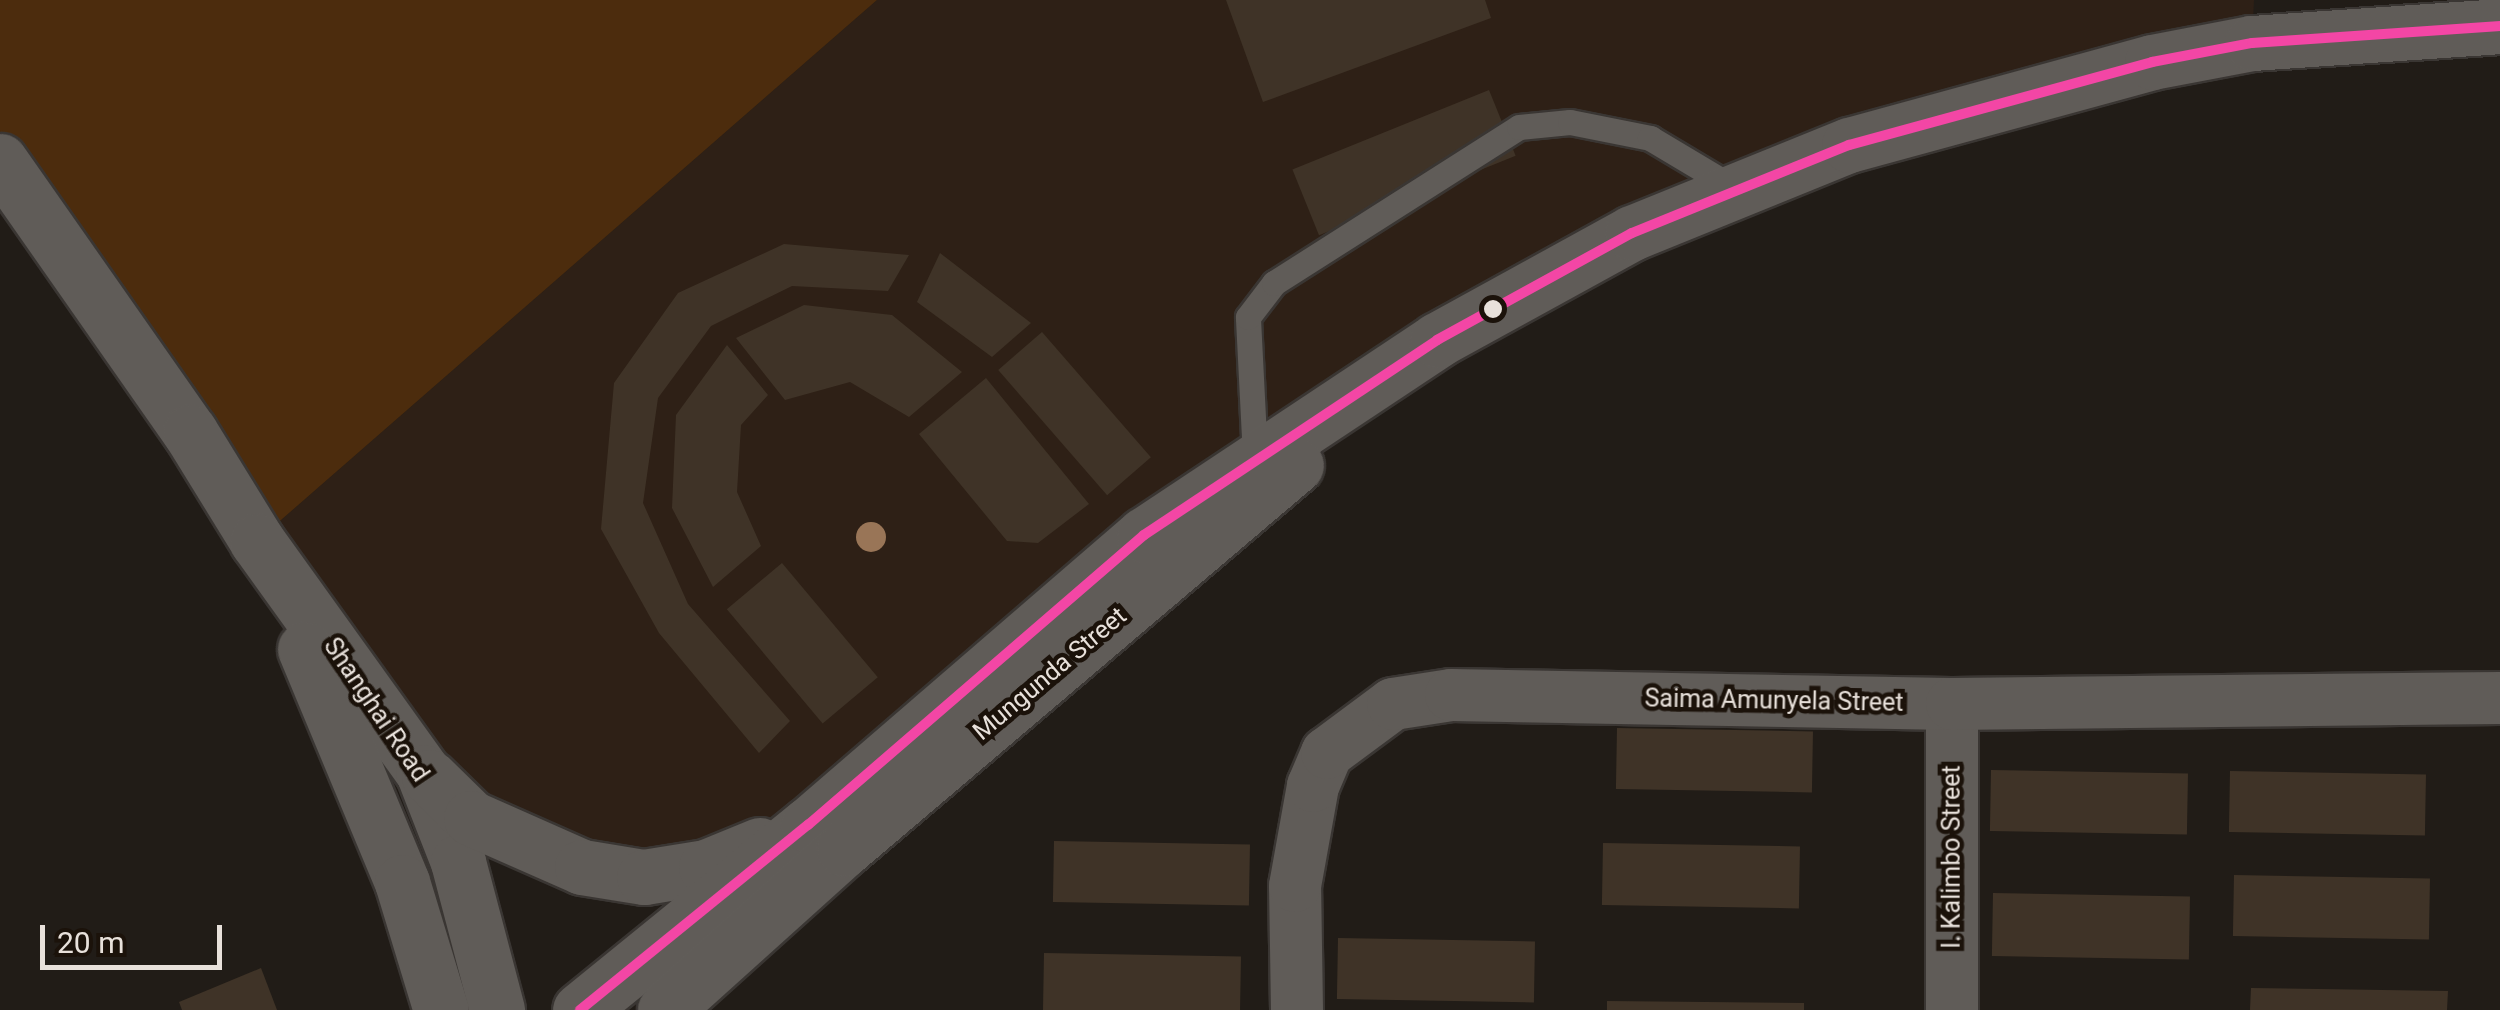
<!DOCTYPE html>
<html>
<head>
<meta charset="utf-8">
<style>
  body { margin:0 }
  #map { position:relative; width:2500px; height:1010px; overflow:hidden; background:#211c17; font-family:Roboto,sans-serif }
  div>[style] { position:absolute }
  .commercial>* { inset:0; background:#2e2016 }
  .green>* { inset:0; background:#4c2c0d }
  .building>* { inset:0; background:#3f3327; transform-origin:0 0 }
  .roads { filter:drop-shadow(2px 0 #3a3633) drop-shadow(-2px 0 #3a3633) drop-shadow(0 2px #3a3633) drop-shadow(0 -2px #3a3633) }
  .lane>* { height:25px; margin:-12.5px; padding:0 12.5px; transform-origin:12.5px; border-radius:12.5px; background:#605c58 }
  .street>* { height:52px; margin:-26px; padding:0 26px; transform-origin:26px; border-radius:26px; background:#605c58 }
  .secondary>* { height:55px; margin:-27.5px; padding:0 27.5px; transform-origin:27.5px; border-radius:27.5px; background:#605c58 }
  .bus-1>* { height:10px; margin:-5px; padding:0 5px; transform-origin:5px; border-radius:5px; background:#f346a5 }
  .trees>* { width:30px; height:30px; margin:-15px; border-radius:50%; background:#997557 }
  .dots>* { width:28px; height:28px; translate:-50% -50%; box-sizing:border-box; border:5px solid #1b120a; border-radius:50% }
  span { translate:-50% -50%; white-space:nowrap; text-align:center; line-height:1.15; -webkit-text-stroke:9px #1b120a; paint-order:stroke }
  .street-label { font-size:25px; color:#e8e1db }
  .scale { position:absolute; left:40px; top:925px; width:182px; height:45px; box-sizing:border-box; border:5px solid #e8e1db; border-top:0; padding-left:12px; font-size:30px; line-height:35px; white-space:nowrap; color:#e8e1db; -webkit-text-stroke:8px #1b120a; paint-order:stroke }
</style>
</head>
<body>
<div id="map">
  <div class="commercial">
    <i style="clip-path:polygon(877px 0,2254px 0,2252px 43px,2003px 100px,1537px 281px,808px 825px,644px 877px,423px 772px,257px 541px)"></i>
  </div>
  <div class="green">
    <i style="clip-path:polygon(0 0,877px 0,257px 541px,0 161px)"></i>
  </div>
  <div class="building">
    <i style="clip-path:polygon(1226px 0,1485px 0,1491px 18px,1263px 102px)"></i>
    <i style="left:1489px;top:90px;width:71px;height:212px;rotate:68deg"></i>
    <i style="clip-path:polygon(784px 244px,909px 255px,888px 291px,792px 286px,711px 326px,658px 398px,643px 503px,688px 604px,790px 721px,759px 753px,659px 633px,601px 529px,614px 383px,678px 293px)"></i>
    <i style="clip-path:polygon(940px 253px,1031px 323px,992px 357px,917px 302px)"></i>
    <i style="clip-path:polygon(804px 305px,892px 315px,962px 372px,909px 417px,850px 382px,785px 400px,736px 338px)"></i>
    <i style="left:1042px;top:332px;width:166px;height:58px;rotate:49deg"></i>
    <i style="clip-path:polygon(727px 345px,768px 395px,741px 425px,737px 492px,761px 546px,713px 587px,672px 508px,676px 415px)"></i>
    <i style="clip-path:polygon(986px 378px,1089px 504px,1038px 543px,1007px 541px,919px 434px)"></i>
    <i style="left:782px;top:563px;width:149px;height:72px;rotate:50deg"></i>
    <i style="left:1617px;top:728px;width:196px;height:61px;rotate:1deg"></i>
    <i style="left:1991px;top:770px;width:197px;height:61px;rotate:1deg"></i>
    <i style="left:2230px;top:771px;width:196px;height:61px;rotate:1deg"></i>
    <i style="left:1054px;top:841px;width:196px;height:61px;rotate:1deg"></i>
    <i style="left:1603px;top:843px;width:197px;height:62px;rotate:1deg"></i>
    <i style="left:2234px;top:875px;width:196px;height:61px;rotate:1deg"></i>
    <i style="left:1993px;top:893px;width:197px;height:63px;rotate:1deg"></i>
    <i style="left:1338px;top:938px;width:197px;height:61px;rotate:1deg"></i>
    <i style="left:1044px;top:953px;width:197px;height:57px;rotate:1deg"></i>
    <i style="clip-path:polygon(261px 968px,277px 1010px,182px 1010px,179px 1002px)"></i>
    <i style="clip-path:polygon(2251px 988px,2448px 991px,2447px 1010px,2250px 1010px)"></i>
    <i style="clip-path:polygon(1607px 1001px,1804px 1003px,1804px 1010px,1607px 1010px)"></i>
  </div>
  <div class="roads">
    <div class="lane">
      <i style="left:1255px;top:457px;width:140px;rotate:-92.9deg"></i>
      <i style="left:1248px;top:317px;width:43px;rotate:-52.6deg"></i>
      <i style="left:1274px;top:283px;width:290px;rotate:-32.5deg"></i>
      <i style="left:1519px;top:127px;width:51px;rotate:-5.6deg"></i>
      <i style="left:1570px;top:122px;width:82px;rotate:11.3deg"></i>
      <i style="left:1650px;top:138px;width:98px;rotate:30.8deg"></i>
    </div>
    <div class="street">
      <i style="left:1952px;top:704px;width:306px;rotate:90deg"></i>
      <i style="left:1297px;top:1010px;width:124px;rotate:-90.9deg"></i>
      <i style="left:1295px;top:886px;width:102px;rotate:-79.8deg"></i>
      <i style="left:1313px;top:786px;width:36px;rotate:-67deg"></i>
      <i style="left:1327px;top:753px;width:82px;rotate:-36.6deg"></i>
      <i style="left:1393px;top:704px;width:59px;rotate:-8.8deg"></i>
      <i style="left:1451px;top:695px;width:501px;rotate:1.03deg"></i>
      <i style="left:1952px;top:704px;width:548px;rotate:-0.63deg"></i>
    </div>
    <div class="secondary">
      <i style="left:0;top:161px;width:331px;rotate:55deg"></i>
      <i style="left:190px;top:432px;width:128px;rotate:58.4deg"></i>
      <i style="left:257px;top:541px;width:284px;rotate:54.3deg"></i>
      <i style="left:423px;top:772px;width:97px;rotate:68.7deg"></i>
      <i style="left:458px;top:862px;width:153px;rotate:75.2deg"></i>
      <i style="left:305px;top:649px;width:252px;rotate:67.4deg"></i>
      <i style="left:402px;top:882px;width:134px;rotate:73.1deg"></i>
      <i style="left:429px;top:777px;width:59px;rotate:44.3deg"></i>
      <i style="left:471px;top:818px;width:121px;rotate:23.8deg"></i>
      <i style="left:582px;top:867px;width:63px;rotate:9.2deg"></i>
      <i style="left:644px;top:877px;width:63px;rotate:-9.2deg"></i>
      <i style="left:706px;top:867px;width:58px;rotate:-22.2deg"></i>
      <i style="left:580px;top:1010px;width:294px;rotate:-39.1deg"></i>
      <i style="left:808px;top:825px;width:444px;rotate:-40.8deg"></i>
      <i style="left:1144px;top:535px;width:352px;rotate:-33.6deg"></i>
      <i style="left:1437px;top:340px;width:222px;rotate:-28.8deg"></i>
      <i style="left:1632px;top:233px;width:234px;rotate:-22.1deg"></i>
      <i style="left:1849px;top:145px;width:314px;rotate:-15.3deg"></i>
      <i style="left:2152px;top:62px;width:102px;rotate:-10.8deg"></i>
      <i style="left:2252px;top:43px;width:249px;rotate:-3.9deg"></i>
      <i style="left:665px;top:1010px;width:241px;rotate:-42deg"></i>
      <i style="left:844px;top:849px;width:593px;rotate:-40.35deg"></i>
    </div>
  </div>
  <div class="bus-1">
    <i style="left:580px;top:1010px;width:294px;rotate:-39.1deg"></i>
    <i style="left:808px;top:825px;width:444px;rotate:-40.8deg"></i>
    <i style="left:1144px;top:535px;width:352px;rotate:-33.6deg"></i>
    <i style="left:1437px;top:340px;width:222px;rotate:-28.8deg"></i>
    <i style="left:1632px;top:233px;width:234px;rotate:-22.1deg"></i>
    <i style="left:1849px;top:145px;width:314px;rotate:-15.3deg"></i>
    <i style="left:2152px;top:62px;width:102px;rotate:-10.8deg"></i>
    <i style="left:2252px;top:43px;width:249px;rotate:-3.9deg"></i>
  </div>
  <div class="trees">
    <i style="left:871px;top:537px"></i>
  </div>
  <div class="dots">
    <i style="left:1493px;top:309px;background:#e8e1db"></i>
  </div>
  <div class="street-label">
    <span style="left:1050px;top:674px;rotate:-40deg">Mungunda Street</span>
    <span style="left:1774px;top:701px;rotate:1deg">Saima Amunyela Street</span>
    <span style="left:376px;top:710px;rotate:56deg">Shanghai Road</span>
    <span style="left:1952px;top:857px;rotate:-90deg">I. Kalimbo Street</span>
  </div>
  <div class="scale">20 m</div>
</div>
</body>
</html>
